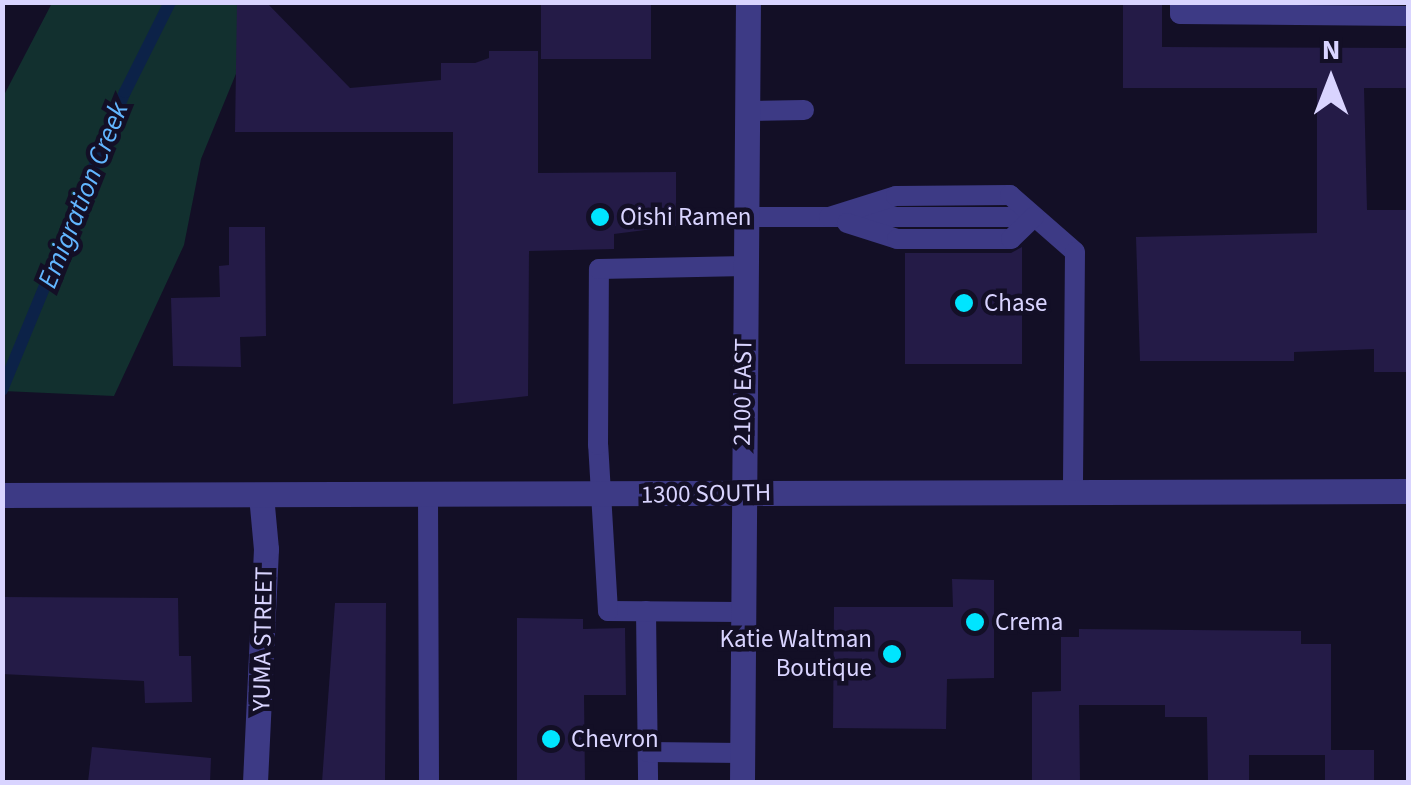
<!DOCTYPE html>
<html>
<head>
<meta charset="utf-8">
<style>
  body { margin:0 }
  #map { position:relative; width:1411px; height:785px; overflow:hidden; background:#130f26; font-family:"Source Sans 3",sans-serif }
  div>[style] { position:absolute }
  .green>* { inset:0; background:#12302f }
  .stream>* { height:12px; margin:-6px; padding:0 6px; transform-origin:6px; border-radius:6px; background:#0c2248 }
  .building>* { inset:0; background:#241b47; transform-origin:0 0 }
  .service>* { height:20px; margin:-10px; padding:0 10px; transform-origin:10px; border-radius:10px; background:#3d3a85 }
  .minor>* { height:25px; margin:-12.5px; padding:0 12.5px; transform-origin:12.5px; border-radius:12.5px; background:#3d3a85 }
  .tertiary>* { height:25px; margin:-12.5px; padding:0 12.5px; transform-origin:12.5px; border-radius:12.5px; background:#3d3a85 }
  .dots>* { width:28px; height:28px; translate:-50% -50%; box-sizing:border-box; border:5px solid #130f26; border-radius:50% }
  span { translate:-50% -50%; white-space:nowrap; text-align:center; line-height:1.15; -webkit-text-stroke:9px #130f26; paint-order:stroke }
  .poi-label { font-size:25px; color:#d9d4ff }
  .left { translate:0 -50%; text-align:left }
  .right { translate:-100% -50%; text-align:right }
  .street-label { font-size:25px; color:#d9d4ff }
  .water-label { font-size:28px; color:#62b6ff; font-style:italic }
  .frame { position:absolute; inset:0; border:5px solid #d9d4ff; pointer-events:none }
  .north { position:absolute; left:1281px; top:30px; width:100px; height:100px; -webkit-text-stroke:8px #130f26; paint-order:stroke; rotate:0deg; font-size:28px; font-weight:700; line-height:40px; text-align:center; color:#d9d4ff }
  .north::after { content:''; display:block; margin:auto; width:35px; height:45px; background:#d9d4ff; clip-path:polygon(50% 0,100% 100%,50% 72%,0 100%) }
</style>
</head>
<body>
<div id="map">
  <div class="green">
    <i style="clip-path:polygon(52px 3px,265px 3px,201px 159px,184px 245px,114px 396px,3px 391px,3px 97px)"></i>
  </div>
  <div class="stream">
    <i style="left:2px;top:390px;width:322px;rotate:-67.6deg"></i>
    <i style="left:125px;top:92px;width:101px;rotate:-63.4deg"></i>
  </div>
  <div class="building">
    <i style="clip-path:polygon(237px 2px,266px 2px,350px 88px,441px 80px,441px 63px,475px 63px,489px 58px,489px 51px,538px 51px,538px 173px,676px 172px,676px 226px,614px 234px,614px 249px,529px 251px,528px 396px,453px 404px,453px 132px,235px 132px)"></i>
    <i style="left:541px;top:2px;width:110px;height:57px"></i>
    <i style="clip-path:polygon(1123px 2px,1162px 2px,1162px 47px,1408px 48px,1408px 88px,1364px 88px,1367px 210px,1408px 210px,1408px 372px,1374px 372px,1374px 349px,1294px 352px,1294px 361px,1140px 361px,1136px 237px,1317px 233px,1317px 88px,1123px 88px)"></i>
    <i style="clip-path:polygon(229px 227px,265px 227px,266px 336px,240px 337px,241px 367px,173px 366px,171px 298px,220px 297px,219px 266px,229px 265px)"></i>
    <i style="clip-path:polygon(1022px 247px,1022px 364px,905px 364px,905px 253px,1011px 253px)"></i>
    <i style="clip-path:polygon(952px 579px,994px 580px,994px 678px,947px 679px,946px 729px,833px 728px,834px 607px,953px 607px)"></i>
    <i style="clip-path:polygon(2px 597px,178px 598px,179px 656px,191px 656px,192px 702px,145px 703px,144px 681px,2px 674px)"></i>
    <i style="clip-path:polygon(335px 603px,386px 603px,385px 782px,322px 782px)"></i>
    <i style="clip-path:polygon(517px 618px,583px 619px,583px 629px,625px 628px,626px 695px,584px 695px,585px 782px,517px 782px)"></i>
    <i style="clip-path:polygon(1079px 629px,1301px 631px,1301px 644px,1331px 644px,1331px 750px,1374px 750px,1374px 782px,1325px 782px,1325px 755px,1249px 755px,1249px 782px,1208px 782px,1207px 717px,1165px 717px,1165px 705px,1079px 705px,1080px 782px,1032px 782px,1032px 692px,1061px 691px,1061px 637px,1079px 637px)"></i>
    <i style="clip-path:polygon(92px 747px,211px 758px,210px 782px,88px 782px)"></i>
  </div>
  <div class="service">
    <i style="left:1180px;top:2px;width:12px;rotate:90deg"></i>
    <i style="left:1180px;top:14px;width:228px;rotate:0.5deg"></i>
    <i style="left:747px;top:111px;width:57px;rotate:-1deg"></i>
    <i style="left:747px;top:217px;width:287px"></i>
    <i style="left:829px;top:217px;width:70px;rotate:-17.4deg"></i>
    <i style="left:896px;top:196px;width:114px;rotate:-0.5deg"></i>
    <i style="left:1010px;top:195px;width:86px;rotate:41.2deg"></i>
    <i style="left:1075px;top:252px;width:240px;rotate:90.5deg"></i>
    <i style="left:847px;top:223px;width:52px;rotate:17.7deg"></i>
    <i style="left:897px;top:239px;width:114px"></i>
    <i style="left:1011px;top:239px;width:32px;rotate:-44deg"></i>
    <i style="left:428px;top:495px;width:287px;rotate:89.8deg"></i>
    <i style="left:646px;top:611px;width:171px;rotate:89.3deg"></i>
    <i style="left:740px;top:612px;width:132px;rotate:-179.6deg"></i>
    <i style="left:608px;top:611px;width:166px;rotate:-93.4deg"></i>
    <i style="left:598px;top:445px;width:176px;rotate:-89.7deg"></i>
    <i style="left:599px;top:269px;width:147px;rotate:-1.2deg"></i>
    <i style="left:648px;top:752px;width:94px;rotate:0.6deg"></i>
  </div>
  <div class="minor">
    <i style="left:255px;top:782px;width:233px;rotate:-87.3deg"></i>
    <i style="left:266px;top:549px;width:54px;rotate:-95.3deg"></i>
  </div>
  <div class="tertiary">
    <i style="left:2px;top:495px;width:1406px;rotate:-0.16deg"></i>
    <i style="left:742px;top:782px;width:780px;rotate:-89.56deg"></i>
  </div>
  <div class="dots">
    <i style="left:600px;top:217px;background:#00e5ff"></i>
    <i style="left:964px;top:303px;background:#00e5ff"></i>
    <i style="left:975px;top:622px;background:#00e5ff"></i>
    <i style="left:892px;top:654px;background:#00e5ff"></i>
    <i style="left:551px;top:739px;background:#00e5ff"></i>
  </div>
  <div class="poi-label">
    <span class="left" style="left:620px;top:217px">Oishi Ramen</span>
    <span class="left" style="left:984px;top:303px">Chase</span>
    <span class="left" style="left:995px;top:622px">Crema</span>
    <span class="right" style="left:872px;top:654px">Katie Waltman<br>Boutique</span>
    <span class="left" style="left:571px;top:739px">Chevron</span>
  </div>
  <div class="street-label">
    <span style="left:743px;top:392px;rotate:-89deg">2100 EAST</span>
    <span style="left:706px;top:494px;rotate:-1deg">1300 SOUTH</span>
    <span style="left:263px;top:639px;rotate:-89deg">YUMA STREET</span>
  </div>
  <div class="water-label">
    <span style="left:83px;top:195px;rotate:-68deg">Emigration Creek</span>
  </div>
  <div class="frame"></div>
  <div class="north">N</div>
</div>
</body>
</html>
